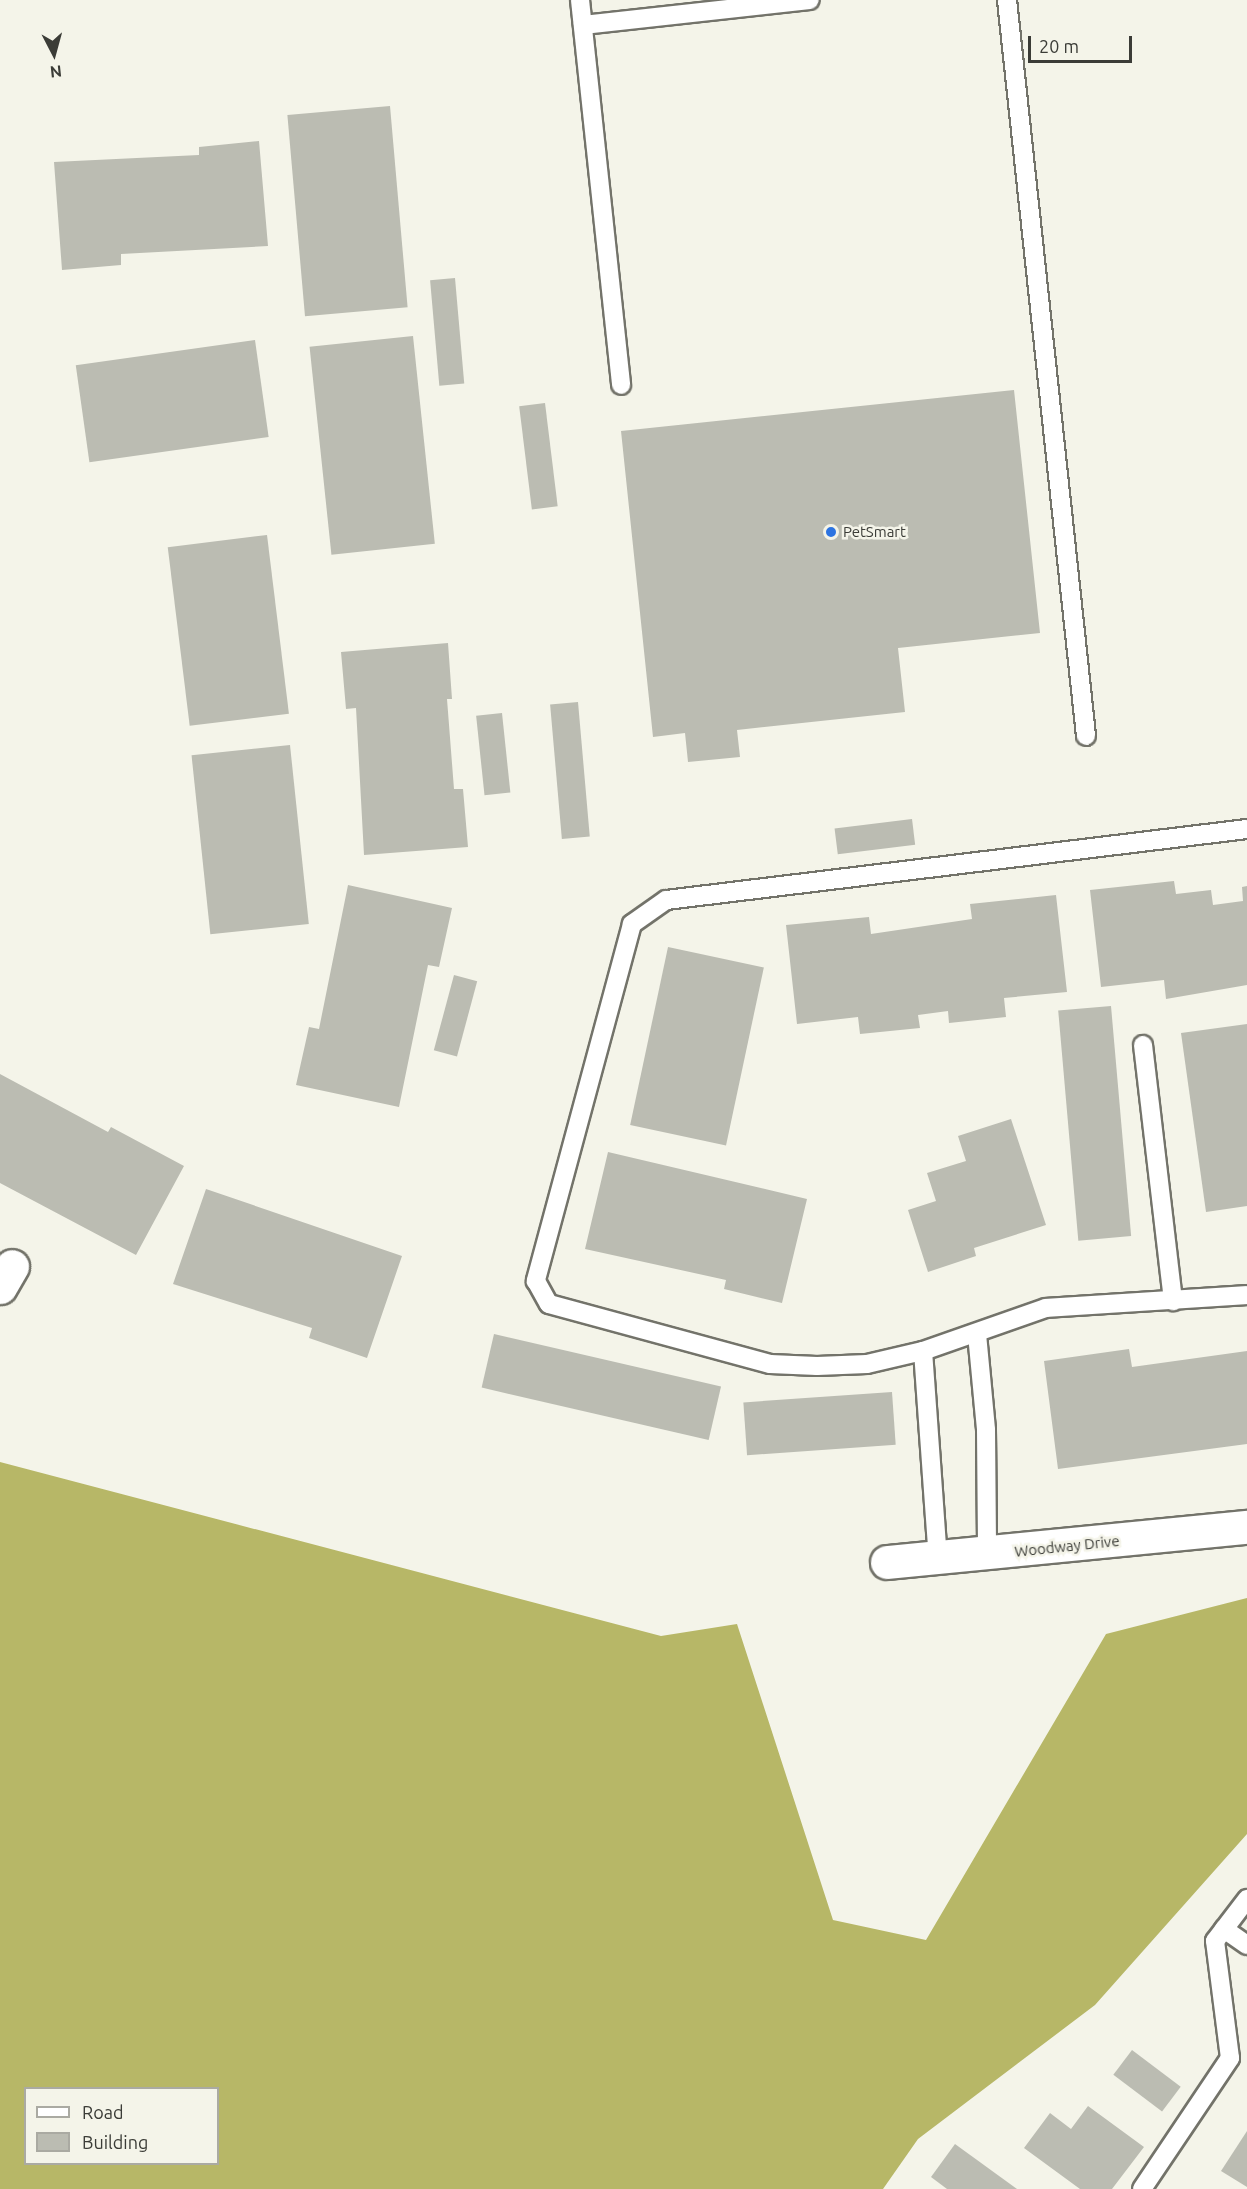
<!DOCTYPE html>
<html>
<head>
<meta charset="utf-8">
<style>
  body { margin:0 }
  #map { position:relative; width:1247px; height:2189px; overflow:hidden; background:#f4f4e9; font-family:Ubuntu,sans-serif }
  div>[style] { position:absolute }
  .forest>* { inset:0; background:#b7b767 }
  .building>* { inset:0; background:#bbbcb2; transform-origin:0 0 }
  .roads { filter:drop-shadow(2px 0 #73736a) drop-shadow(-2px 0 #73736a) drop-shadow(0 2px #73736a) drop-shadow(0 -2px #73736a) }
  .lane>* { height:18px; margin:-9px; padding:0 9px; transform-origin:9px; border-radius:9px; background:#fff }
  .secondary>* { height:33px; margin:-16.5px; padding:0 16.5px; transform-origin:16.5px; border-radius:16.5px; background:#fff }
  .dots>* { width:16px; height:16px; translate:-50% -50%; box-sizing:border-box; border:3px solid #f4f4e9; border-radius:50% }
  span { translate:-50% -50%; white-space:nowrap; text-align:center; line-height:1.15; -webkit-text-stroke:5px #f4f4e9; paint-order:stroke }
  .poi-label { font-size:15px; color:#3b3c37 }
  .left { translate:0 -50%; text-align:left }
  .street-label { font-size:15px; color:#3b3c37 }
  .legend { position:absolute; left:24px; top:2087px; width:195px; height:78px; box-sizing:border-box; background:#f4f4e9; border:2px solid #aaaaa2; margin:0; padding:8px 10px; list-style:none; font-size:18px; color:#3b3c37 }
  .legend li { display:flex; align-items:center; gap:12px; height:30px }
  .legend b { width:30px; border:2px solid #aaaaa2 }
  .north { position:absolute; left:24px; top:24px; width:60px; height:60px; -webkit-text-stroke:4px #f4f4e9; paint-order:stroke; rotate:174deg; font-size:16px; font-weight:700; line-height:24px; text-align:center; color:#3b3c37 }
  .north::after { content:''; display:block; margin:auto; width:21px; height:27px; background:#3b3c37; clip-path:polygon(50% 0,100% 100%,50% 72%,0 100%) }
  .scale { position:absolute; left:1028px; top:36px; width:104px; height:27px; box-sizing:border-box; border:3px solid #3b3c37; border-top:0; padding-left:8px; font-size:18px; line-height:21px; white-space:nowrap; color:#3b3c37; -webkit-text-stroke:4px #f4f4e9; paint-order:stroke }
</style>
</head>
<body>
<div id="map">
  <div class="forest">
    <i style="clip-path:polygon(evenodd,0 1462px,661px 1636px,737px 1624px,833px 1920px,926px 1940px,1106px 1634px,1247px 1598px,1247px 1834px,1095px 2005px,918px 2139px,883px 2189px,0 2189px,0 1462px,26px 2088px,218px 2088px,218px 2164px,26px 2164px,26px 2088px)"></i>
  </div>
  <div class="building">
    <i style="left:390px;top:106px;width:202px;height:103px;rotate:85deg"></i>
    <i style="clip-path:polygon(259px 141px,268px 246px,121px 254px,121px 265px,62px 270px,54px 162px,199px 155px,199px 147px)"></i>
    <i style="left:455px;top:278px;width:106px;height:25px;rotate:85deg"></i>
    <i style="left:413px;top:336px;width:209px;height:104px;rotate:84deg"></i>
    <i style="left:255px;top:340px;width:98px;height:181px;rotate:82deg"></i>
    <i style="clip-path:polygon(1014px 390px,1040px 633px,898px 648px,905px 712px,737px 730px,740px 757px,688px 762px,685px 733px,653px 737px,621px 431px)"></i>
    <i style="left:545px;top:403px;width:104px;height:26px;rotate:83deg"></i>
    <i style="left:267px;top:535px;width:180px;height:100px;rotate:83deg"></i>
    <i style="clip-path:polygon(448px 643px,452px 699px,447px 699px,454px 789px,463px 789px,468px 847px,364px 855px,356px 708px,346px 709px,341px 652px)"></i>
    <i style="left:578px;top:702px;width:135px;height:28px;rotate:85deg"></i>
    <i style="left:502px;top:713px;width:80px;height:26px;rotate:84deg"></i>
    <i style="left:290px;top:745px;width:180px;height:99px;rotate:84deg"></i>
    <i style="left:912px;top:819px;width:26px;height:78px;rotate:83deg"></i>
    <i style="clip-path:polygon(1174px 881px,1176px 894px,1211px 890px,1213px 905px,1243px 901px,1242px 887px,1247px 886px,1247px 985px,1166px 999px,1164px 980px,1101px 987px,1090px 890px)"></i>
    <i style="clip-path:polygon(348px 885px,452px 908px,439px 967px,428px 965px,399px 1107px,296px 1085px,309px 1027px,319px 1029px)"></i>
    <i style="clip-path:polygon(1056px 895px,1067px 992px,1004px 998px,1006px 1017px,949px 1023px,948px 1011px,918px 1015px,920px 1028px,860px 1034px,858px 1017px,797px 1024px,786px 925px,869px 917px,871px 934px,972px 919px,970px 904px)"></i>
    <i style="left:668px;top:947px;width:98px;height:182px;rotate:12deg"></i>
    <i style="left:454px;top:975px;width:24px;height:78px;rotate:15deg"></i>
    <i style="left:1111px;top:1006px;width:231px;height:53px;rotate:85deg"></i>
    <i style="clip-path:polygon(1247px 1024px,1247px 1206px,1206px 1212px,1181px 1033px)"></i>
    <i style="clip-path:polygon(0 1074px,108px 1132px,111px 1127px,184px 1166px,136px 1255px,0 1183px)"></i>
    <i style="clip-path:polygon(1011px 1119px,1046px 1225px,974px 1248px,976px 1256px,928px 1272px,908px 1210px,936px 1201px,927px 1173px,966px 1161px,958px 1136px)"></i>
    <i style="clip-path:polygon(608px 1152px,807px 1199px,782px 1303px,724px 1289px,726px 1280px,585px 1249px)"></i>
    <i style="clip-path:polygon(206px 1189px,402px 1256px,367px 1358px,309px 1338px,312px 1328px,173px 1284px)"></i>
    <i style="left:494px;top:1334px;width:233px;height:55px;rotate:13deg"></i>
    <i style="clip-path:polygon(1129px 1349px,1132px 1367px,1247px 1351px,1247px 1444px,1058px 1469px,1044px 1361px)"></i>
    <i style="left:892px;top:1392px;width:53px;height:149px;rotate:86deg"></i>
    <i style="left:1132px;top:2050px;width:61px;height:31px;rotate:37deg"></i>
    <i style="clip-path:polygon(1088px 2106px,1144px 2147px,1112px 2189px,1080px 2189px,1024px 2148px,1050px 2113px,1071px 2129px)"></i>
    <i style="clip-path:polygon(1247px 2131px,1247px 2187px,1221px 2171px)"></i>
    <i style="clip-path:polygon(955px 2144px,1017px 2189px,947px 2189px,931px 2177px)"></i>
  </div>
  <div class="roads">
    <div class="lane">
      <i style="left:580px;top:0;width:387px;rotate:83.9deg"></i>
      <i style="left:1007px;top:0;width:740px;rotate:83.87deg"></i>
      <i style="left:583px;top:25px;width:228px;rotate:-6.3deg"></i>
      <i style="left:1247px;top:829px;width:585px;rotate:173.03deg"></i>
      <i style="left:666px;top:900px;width:42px;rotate:144.8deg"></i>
      <i style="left:632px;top:924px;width:370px;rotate:105.1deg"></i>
      <i style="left:536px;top:1281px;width:26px;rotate:61deg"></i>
      <i style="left:549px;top:1304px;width:229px;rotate:15.2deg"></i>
      <i style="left:770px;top:1364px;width:47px;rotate:2.4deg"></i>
      <i style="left:817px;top:1366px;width:50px;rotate:-2.3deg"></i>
      <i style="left:867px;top:1364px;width:57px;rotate:-13.1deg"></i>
      <i style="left:923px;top:1351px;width:130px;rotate:-19.3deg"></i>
      <i style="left:1046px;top:1308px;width:201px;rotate:-3.7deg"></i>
      <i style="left:1143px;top:1045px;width:258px;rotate:83.3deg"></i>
      <i style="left:977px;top:1334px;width:96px;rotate:84.6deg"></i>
      <i style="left:986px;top:1430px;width:124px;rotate:89.5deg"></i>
      <i style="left:923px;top:1351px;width:208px;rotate:85.9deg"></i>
      <i style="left:1224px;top:1929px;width:28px;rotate:35deg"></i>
      <i style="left:1142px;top:2189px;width:158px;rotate:-56.1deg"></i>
      <i style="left:1230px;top:2058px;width:118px;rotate:-97.3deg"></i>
      <i style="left:1215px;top:1941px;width:53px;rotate:-52.7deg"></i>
    </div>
    <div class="secondary">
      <i style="left:0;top:1287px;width:24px;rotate:-60deg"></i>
      <i style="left:887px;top:1562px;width:362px;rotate:-5.6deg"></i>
    </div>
  </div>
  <div class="dots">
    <i style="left:831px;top:532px;background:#2d74e1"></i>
  </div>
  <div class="poi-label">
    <span class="left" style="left:843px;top:532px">PetSmart</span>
  </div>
  <div class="street-label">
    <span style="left:1067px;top:1546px;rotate:-6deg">Woodway Drive</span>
  </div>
  <ul class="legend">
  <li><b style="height:8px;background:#fff"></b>Road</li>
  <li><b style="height:16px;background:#bbbcb2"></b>Building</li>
  </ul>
  <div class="north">N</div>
  <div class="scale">20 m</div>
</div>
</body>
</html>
